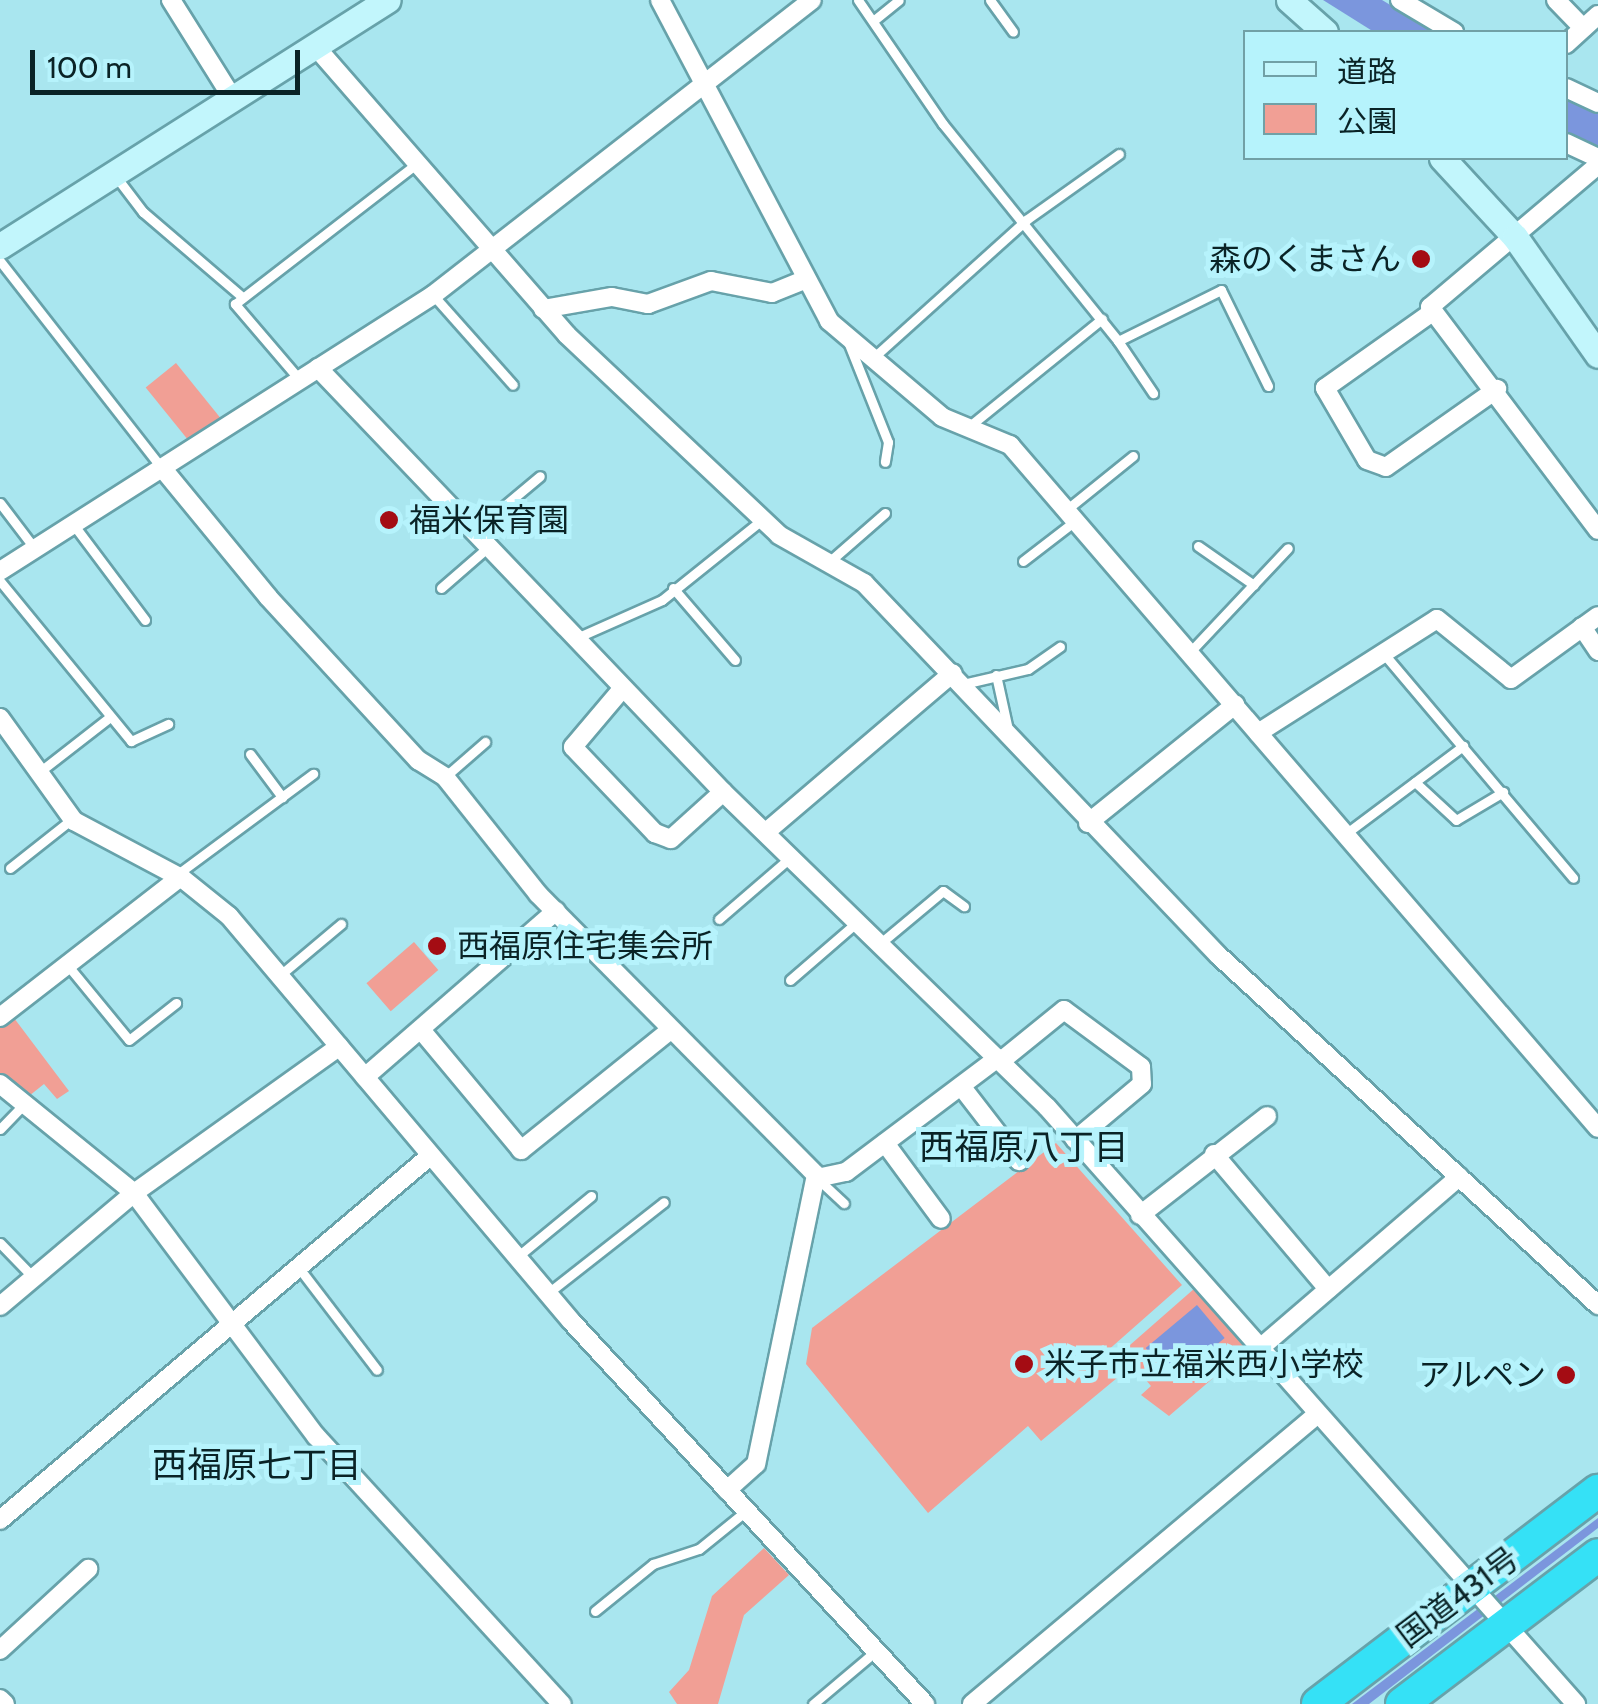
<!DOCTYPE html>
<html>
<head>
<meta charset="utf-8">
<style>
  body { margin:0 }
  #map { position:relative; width:1598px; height:1704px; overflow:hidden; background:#a9e6ef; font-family:Cabin,"Noto Sans JP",sans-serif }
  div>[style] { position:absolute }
  .green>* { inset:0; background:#f19f95; transform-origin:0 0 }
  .water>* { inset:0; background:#7b96dd; transform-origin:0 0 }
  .roads { filter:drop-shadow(2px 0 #67a2aa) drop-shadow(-2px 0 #67a2aa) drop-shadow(0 2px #67a2aa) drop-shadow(0 -2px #67a2aa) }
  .lane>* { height:9px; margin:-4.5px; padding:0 4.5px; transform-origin:4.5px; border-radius:4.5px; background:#fff }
  .street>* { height:18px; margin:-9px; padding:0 9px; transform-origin:9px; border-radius:9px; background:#fff }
  .secondary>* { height:25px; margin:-12.5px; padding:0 12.5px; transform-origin:12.5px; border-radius:12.5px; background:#c2f6fc }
  .highway>* { height:32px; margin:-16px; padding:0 16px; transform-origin:16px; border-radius:16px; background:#35e1f6 }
  .dots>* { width:28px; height:28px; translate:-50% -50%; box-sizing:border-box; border:5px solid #b6f3fc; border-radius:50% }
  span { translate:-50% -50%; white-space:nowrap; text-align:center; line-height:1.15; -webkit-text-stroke:10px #b6f3fc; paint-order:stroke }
  .poi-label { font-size:32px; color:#0a2326 }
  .right { translate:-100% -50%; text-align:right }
  .left { translate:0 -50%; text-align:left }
  .street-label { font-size:32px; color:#0a2326 }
  .neighbourhood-label { font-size:35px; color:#0a2326 }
  .legend { position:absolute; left:1243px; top:30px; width:325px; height:130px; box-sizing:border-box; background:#b6f3fc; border:2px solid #71a0a6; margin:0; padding:12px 18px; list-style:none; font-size:30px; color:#0a2326 }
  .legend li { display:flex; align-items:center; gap:20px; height:50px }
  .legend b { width:50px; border:2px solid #71a0a6 }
  .scale { position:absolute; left:30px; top:50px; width:270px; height:45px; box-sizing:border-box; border:5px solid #0a2326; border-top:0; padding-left:12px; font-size:30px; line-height:35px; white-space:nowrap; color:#0a2326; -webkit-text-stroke:8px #b6f3fc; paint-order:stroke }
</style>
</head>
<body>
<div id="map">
  <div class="green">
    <i style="left:176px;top:363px;width:79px;height:39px;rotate:51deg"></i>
    <i style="left:414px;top:942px;width:37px;height:63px;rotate:49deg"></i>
    <i style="clip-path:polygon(11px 1014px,69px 1091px,57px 1099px,44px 1084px,24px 1100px,0 1080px,0 1023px)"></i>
    <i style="clip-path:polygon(1056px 1143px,1182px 1285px,1106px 1352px,1123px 1373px,1041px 1441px,1028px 1426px,928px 1513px,806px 1364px,812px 1328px)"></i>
    <i style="clip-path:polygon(1195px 1288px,1247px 1349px,1169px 1416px,1141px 1395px,1151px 1386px,1122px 1352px)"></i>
    <i style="clip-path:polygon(764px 1548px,789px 1575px,744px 1615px,718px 1704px,677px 1704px,669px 1692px,689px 1670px,712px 1596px)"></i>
  </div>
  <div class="water">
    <i style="clip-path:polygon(1323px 0,1382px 0,1435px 32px,1374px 32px)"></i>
    <i style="clip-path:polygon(1566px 97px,1598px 113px,1598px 150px,1566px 134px)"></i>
    <i style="left:1197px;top:1305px;width:43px;height:67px;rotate:50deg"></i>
    <i style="clip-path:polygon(1598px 1518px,1598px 1528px,1369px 1704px,1352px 1704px)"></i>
  </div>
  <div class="roads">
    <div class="lane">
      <i style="left:858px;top:0;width:150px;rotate:55.6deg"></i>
      <i style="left:943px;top:124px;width:279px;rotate:51.1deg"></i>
      <i style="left:1118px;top:341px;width:115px;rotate:-26.3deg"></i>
      <i style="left:1221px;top:290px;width:107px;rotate:63.9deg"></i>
      <i style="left:990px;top:0;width:39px;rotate:54deg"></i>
      <i style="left:873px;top:21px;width:33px;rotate:-39deg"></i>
      <i style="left:114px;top:174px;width:48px;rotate:52.7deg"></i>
      <i style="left:143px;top:212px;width:129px;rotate:40.6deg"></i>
      <i style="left:0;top:261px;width:261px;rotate:52deg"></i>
      <i style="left:433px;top:295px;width:120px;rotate:48.4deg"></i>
      <i style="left:847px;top:339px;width:111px;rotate:68.3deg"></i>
      <i style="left:888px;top:442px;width:20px;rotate:99deg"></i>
      <i style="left:1118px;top:341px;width:63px;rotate:56.1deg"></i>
      <i style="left:874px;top:357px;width:205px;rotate:-42deg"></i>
      <i style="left:1026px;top:220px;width:114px;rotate:-35.4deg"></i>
      <i style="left:299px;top:379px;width:99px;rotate:-130.5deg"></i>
      <i style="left:235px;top:304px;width:229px;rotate:-37.7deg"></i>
      <i style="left:966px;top:429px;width:175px;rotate:-39deg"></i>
      <i style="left:0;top:503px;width:58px;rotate:52.7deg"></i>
      <i style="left:1066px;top:510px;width:86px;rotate:-38.9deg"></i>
      <i style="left:73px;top:524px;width:120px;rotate:53.1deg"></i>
      <i style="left:473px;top:532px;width:87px;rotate:-39.9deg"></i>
      <i style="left:1198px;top:546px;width:68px;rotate:34.9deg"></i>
      <i style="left:830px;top:561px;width:73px;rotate:-41.1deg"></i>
      <i style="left:1023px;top:561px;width:66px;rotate:-37.6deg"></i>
      <i style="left:0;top:581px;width:207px;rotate:50.7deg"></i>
      <i style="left:131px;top:741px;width:41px;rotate:-24.7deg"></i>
      <i style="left:441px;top:588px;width:60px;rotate:-40.9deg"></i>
      <i style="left:673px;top:588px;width:95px;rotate:49.3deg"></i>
      <i style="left:574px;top:639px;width:96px;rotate:-23.9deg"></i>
      <i style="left:662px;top:600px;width:129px;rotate:-38.7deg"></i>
      <i style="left:1189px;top:653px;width:144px;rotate:-46.7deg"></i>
      <i style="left:1384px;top:654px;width:293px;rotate:49.8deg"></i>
      <i style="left:996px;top:675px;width:60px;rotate:77.6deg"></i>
      <i style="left:963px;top:684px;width:67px;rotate:-13deg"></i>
      <i style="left:1028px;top:669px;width:39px;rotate:-35deg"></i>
      <i style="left:250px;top:754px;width:54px;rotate:53.3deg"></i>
      <i style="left:38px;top:773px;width:91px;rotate:-37.9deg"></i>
      <i style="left:446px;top:776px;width:52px;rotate:-41.1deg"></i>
      <i style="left:1415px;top:782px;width:56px;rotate:42.8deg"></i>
      <i style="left:1456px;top:820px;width:55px;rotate:-30.8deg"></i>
      <i style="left:1348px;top:832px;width:144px;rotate:-36.8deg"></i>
      <i style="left:10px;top:868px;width:79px;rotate:-38.3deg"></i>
      <i style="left:175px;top:876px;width:172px;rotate:-36.5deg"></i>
      <i style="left:719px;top:919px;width:96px;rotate:-40.8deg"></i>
      <i style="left:883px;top:941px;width:78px;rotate:-39.8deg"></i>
      <i style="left:943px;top:891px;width:26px;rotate:36deg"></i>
      <i style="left:69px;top:967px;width:94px;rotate:50.6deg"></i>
      <i style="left:129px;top:1040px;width:60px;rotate:-38.2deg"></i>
      <i style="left:279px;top:976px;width:81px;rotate:-40deg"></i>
      <i style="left:790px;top:980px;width:87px;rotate:-40.8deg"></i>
      <i style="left:0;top:1129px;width:36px;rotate:-46deg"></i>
      <i style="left:819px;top:1180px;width:34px;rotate:43deg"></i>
      <i style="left:0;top:1243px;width:47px;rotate:45.9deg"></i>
      <i style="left:517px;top:1257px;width:96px;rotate:-39.5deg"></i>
      <i style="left:299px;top:1268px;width:128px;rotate:52.6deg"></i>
      <i style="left:548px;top:1293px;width:147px;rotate:-38.1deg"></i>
      <i style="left:595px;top:1611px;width:75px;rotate:-39deg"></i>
      <i style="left:653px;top:1564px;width:48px;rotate:-18.1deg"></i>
      <i style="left:699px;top:1549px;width:60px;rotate:-39deg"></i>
      <i style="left:813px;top:1704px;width:82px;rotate:-40.1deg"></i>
    </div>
    <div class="street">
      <i style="left:171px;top:0;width:117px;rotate:57.9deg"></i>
      <i style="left:660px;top:0;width:363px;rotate:62.2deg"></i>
      <i style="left:829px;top:321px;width:148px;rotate:40.3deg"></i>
      <i style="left:942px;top:417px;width:74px;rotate:22.4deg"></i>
      <i style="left:1010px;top:445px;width:901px;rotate:49.27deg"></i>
      <i style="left:1400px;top:0;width:63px;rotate:30.7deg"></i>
      <i style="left:1556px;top:0;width:39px;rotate:46deg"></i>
      <i style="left:1566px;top:44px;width:43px;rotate:-42.2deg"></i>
      <i style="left:315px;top:46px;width:383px;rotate:48.9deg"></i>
      <i style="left:567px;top:335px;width:291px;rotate:43.3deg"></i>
      <i style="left:779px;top:535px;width:98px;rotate:29.5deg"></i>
      <i style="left:864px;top:583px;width:514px;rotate:46.42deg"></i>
      <i style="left:1218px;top:955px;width:517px;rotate:42.65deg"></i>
      <i style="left:1566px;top:88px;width:35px;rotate:25deg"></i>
      <i style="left:1566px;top:143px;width:35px;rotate:25deg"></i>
      <i style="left:1598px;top:165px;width:220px;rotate:139.8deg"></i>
      <i style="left:1430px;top:307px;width:279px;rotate:53deg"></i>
      <i style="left:543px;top:309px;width:70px;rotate:-9.9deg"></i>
      <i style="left:612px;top:297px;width:37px;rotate:11deg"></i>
      <i style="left:648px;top:304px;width:67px;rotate:-20.1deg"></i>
      <i style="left:711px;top:281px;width:62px;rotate:11.1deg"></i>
      <i style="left:772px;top:293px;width:35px;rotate:-22deg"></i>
      <i style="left:1431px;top:313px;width:130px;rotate:144.7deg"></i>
      <i style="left:1325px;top:388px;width:83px;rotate:59.7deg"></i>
      <i style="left:1367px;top:460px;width:20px;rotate:20deg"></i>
      <i style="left:1386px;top:467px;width:136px;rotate:-35.1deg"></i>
      <i style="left:318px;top:368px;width:586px;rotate:46.31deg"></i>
      <i style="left:723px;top:792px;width:452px;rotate:44.2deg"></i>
      <i style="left:1047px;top:1107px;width:798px;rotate:48.46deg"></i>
      <i style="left:163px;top:469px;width:166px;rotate:50.6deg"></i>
      <i style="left:268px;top:597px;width:222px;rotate:47.4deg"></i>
      <i style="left:418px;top:760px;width:32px;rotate:32deg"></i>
      <i style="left:445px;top:777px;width:149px;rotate:51.5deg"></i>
      <i style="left:538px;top:894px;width:395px;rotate:45.3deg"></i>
      <i style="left:816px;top:1175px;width:295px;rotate:101.7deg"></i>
      <i style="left:756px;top:1464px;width:39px;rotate:138deg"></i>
      <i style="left:0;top:571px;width:513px;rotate:-32.51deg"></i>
      <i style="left:433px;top:295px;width:480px;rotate:-37.9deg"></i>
      <i style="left:1582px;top:627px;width:29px;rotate:56deg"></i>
      <i style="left:622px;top:689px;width:76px;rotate:130.2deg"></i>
      <i style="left:573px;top:747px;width:119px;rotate:46.4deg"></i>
      <i style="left:655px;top:833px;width:17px;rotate:21deg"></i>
      <i style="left:671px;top:839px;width:70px;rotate:-42.1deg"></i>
      <i style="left:0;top:718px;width:127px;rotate:54.3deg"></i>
      <i style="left:74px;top:821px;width:123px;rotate:28deg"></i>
      <i style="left:183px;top:879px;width:59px;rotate:38.8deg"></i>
      <i style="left:229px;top:916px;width:530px;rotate:49.82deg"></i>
      <i style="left:571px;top:1321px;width:522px;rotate:47.25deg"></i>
      <i style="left:1258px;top:733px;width:212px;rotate:-32.5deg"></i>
      <i style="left:1437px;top:619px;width:95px;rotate:39deg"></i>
      <i style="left:1511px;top:679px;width:107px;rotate:-35.9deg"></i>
      <i style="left:1088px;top:823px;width:189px;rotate:-38.8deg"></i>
      <i style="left:766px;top:832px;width:245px;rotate:-40.4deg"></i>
      <i style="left:0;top:1017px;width:227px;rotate:-37.8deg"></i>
      <i style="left:422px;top:1031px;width:155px;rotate:50.2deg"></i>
      <i style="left:521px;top:1150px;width:191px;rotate:-38.8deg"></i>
      <i style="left:1001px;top:1061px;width:81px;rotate:-39deg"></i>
      <i style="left:1064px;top:1010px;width:96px;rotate:36.5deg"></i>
      <i style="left:1141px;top:1067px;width:17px;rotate:87deg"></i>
      <i style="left:1142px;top:1084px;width:87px;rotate:140.1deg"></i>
      <i style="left:365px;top:1077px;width:253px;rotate:-41deg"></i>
      <i style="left:0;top:1084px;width:173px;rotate:39.1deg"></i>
      <i style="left:134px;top:1193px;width:304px;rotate:53.2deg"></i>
      <i style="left:316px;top:1436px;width:364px;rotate:47.5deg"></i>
      <i style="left:961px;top:1086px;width:95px;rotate:52.3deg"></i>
      <i style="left:885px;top:1143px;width:94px;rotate:53.6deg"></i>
      <i style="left:1214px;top:1154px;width:177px;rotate:49.8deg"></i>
      <i style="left:817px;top:1178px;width:30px;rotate:-12deg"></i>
      <i style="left:846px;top:1172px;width:190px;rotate:-36.9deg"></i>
      <i style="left:1140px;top:1215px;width:161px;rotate:-37.9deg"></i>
      <i style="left:0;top:1306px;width:175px;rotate:-40.1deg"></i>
      <i style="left:134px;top:1193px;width:252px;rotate:-35.5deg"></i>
      <i style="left:1259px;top:1349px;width:264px;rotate:-40.7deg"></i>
      <i style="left:0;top:1520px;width:563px;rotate:-40.25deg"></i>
      <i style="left:0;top:1650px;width:120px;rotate:-42.6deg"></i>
      <i style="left:0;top:1699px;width:7px;rotate:45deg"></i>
      <i style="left:972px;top:1704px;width:450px;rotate:-40deg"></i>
    </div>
    <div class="secondary">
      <i style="left:1289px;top:0;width:48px;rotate:41.6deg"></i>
      <i style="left:1442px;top:158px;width:108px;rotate:47.3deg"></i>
      <i style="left:1515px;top:237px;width:144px;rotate:54.9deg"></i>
      <i style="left:0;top:246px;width:459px;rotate:-32.4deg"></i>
    </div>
    <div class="highway">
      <i style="left:1318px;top:1704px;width:352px;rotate:-37.3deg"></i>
      <i style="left:1402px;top:1704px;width:246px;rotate:-37.2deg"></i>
    </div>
  </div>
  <div class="dots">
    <i style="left:1421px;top:259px;background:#a40c13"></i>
    <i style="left:389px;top:520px;background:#a40c13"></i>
    <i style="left:437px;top:946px;background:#a40c13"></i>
    <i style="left:1024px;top:1364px;background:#a40c13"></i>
    <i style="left:1566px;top:1375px;background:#a40c13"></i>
  </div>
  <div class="poi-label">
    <span class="right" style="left:1401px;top:259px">森のくまさん</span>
    <span class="left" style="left:409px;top:520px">福米保育園</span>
    <span class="left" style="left:457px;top:946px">西福原住宅集会所</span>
    <span class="left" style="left:1044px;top:1364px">米子市立福米西小学校</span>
    <span class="right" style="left:1546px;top:1375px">アルペン</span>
  </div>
  <div class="street-label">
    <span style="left:1458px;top:1597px;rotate:-37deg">国道431号</span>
  </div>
  <div class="neighbourhood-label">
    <span style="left:1024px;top:1147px">西福原八丁目</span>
    <span style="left:257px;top:1465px">西福原七丁目</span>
  </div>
  <ul class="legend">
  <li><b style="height:12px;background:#c2f6fc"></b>道路</li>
  <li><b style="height:28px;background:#f19f95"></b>公園</li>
  </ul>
  <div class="scale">100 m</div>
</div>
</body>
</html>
